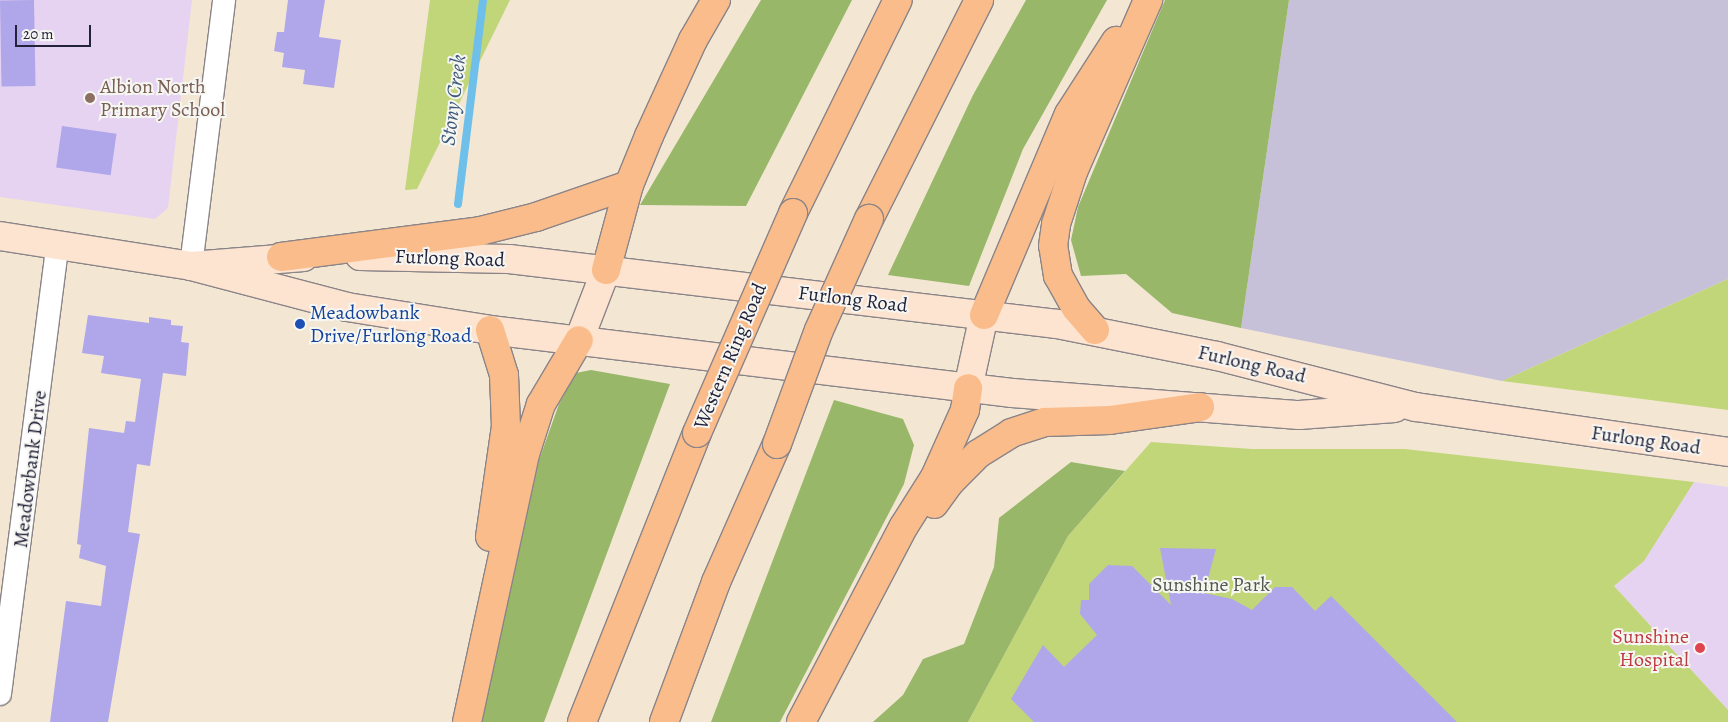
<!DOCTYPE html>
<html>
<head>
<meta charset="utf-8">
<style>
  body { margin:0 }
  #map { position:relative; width:1728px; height:722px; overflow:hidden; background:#f3e7d4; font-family:Alegreya,serif }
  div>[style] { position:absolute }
  .built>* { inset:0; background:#e5d3f1 }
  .industrial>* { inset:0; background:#c7c0d9 }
  .green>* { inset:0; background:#c1d679 }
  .forest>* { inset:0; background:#98b769 }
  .stream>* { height:8px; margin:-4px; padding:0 4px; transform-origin:4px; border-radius:4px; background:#6ec0ea }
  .building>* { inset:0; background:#b0a6ea; transform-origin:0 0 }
  .roads { filter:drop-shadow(1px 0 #8a8488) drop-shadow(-1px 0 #8a8488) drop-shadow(0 1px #8a8488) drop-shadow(0 -1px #8a8488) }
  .street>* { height:22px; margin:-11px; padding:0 11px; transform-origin:11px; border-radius:11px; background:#fff }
  .secondary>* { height:28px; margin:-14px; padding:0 14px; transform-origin:14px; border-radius:14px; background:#fde4d0 }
  .highway>* { height:28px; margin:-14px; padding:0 14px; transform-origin:14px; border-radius:14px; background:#f9bc8a }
  .bridges { filter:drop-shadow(1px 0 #8a8488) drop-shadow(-1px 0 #8a8488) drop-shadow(0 1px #8a8488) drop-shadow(0 -1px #8a8488) }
  .highway-bridge>* { height:28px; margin:-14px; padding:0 14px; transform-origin:14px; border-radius:14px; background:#f9bc8a }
  .dots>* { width:14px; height:14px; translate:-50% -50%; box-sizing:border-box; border:2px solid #f6f6f2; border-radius:50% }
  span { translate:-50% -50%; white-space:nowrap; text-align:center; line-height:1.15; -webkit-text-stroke:4px #f6f6f2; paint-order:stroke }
  .education-label { font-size:20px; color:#785e54 }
  .left { translate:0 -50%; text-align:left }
  .street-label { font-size:20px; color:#22223b }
  .transit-label { font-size:20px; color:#164399 }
  .park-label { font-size:20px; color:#52584e }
  .health-label { font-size:20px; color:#be3a42 }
  .right { translate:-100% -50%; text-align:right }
  .water-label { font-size:21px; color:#3d5978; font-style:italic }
  .scale { position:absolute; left:15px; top:25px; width:76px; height:22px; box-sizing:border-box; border:2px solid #22223b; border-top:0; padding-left:6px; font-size:15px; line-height:18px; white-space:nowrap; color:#22223b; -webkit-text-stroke:4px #f6f6f2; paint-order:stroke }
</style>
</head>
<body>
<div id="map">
  <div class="built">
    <i style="clip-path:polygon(0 0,192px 0,168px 208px,155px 219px,0 197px)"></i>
    <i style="clip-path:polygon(1694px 482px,1728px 487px,1728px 710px,1614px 586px,1644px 561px)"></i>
  </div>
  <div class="industrial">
    <i style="clip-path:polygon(1289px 0,1728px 0,1728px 279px,1502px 381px,1241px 328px)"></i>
  </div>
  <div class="green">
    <i style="clip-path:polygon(430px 0,510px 0,417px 189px,405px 190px)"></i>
    <i style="clip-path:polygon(1728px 279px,1728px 410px,1502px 381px)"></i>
    <i style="clip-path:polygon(1151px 442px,1252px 449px,1405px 449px,1694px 482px,1644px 561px,1614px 586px,1728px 710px,1728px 722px,968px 722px,1068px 536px)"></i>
  </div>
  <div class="forest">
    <i style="clip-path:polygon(761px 0,852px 0,746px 206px,640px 205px)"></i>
    <i style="clip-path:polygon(1026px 0,1107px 0,1023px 149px,969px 286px,888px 275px,973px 95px)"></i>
    <i style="clip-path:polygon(1165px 0,1289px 0,1241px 328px,1172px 313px,1126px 274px,1081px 276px,1071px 240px,1078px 207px)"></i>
    <i style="clip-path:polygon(591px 370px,670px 384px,544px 722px,481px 722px,539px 460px,559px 404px,576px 373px)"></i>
    <i style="clip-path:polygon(834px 400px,903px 419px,914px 445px,904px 484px,780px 722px,711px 722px)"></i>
    <i style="clip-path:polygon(1071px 462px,1125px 471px,1068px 536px,968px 722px,873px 722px,903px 695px,923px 659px,964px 644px,994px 567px,999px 518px)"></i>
  </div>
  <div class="stream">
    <i style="left:458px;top:204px;width:206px;rotate:-83deg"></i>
  </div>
  <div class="building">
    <i style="left:34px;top:0;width:86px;height:34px;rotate:89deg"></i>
    <i style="clip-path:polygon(288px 0,325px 0,319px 37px,341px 40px,334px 88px,303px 84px,305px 70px,282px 67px,284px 53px,274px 51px,277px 32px,284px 32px)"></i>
    <i style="left:62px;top:126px;width:55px;height:42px;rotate:8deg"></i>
    <i style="clip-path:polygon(88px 315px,149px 323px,149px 317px,171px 320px,171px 325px,183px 326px,181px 342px,189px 343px,186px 376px,163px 373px,150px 466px,137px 464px,128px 532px,140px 534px,108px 722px,50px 722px,66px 601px,101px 606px,106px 566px,79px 558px,81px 545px,77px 544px,89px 428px,124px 433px,126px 421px,135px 422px,141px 379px,101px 373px,104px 356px,82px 353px)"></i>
    <i style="clip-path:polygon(1160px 548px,1216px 549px,1204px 593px,1232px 599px,1252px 610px,1275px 587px,1292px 587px,1315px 611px,1331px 596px,1457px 722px,1034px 722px,1011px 699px,1043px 645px,1064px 667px,1097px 635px,1080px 614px,1081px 600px,1089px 600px,1089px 584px,1108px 565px,1132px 566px,1171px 605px)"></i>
  </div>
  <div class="roads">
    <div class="street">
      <i style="left:191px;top:266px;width:268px;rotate:-82.9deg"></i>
      <i style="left:0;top:694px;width:454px;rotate:-82.7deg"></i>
    </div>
    <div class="secondary">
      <i style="left:0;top:236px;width:193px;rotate:8.9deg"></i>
      <i style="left:191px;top:266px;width:161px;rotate:14.7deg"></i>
      <i style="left:347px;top:307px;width:145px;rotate:9.1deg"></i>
      <i style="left:490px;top:330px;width:526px;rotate:6.88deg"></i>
      <i style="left:1012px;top:393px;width:288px;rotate:4.4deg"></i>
      <i style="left:1299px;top:415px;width:96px;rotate:-4.2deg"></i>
      <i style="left:360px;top:256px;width:149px;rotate:1.2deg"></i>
      <i style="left:509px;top:259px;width:552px;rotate:6.76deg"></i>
      <i style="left:1057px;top:324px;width:163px;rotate:11.3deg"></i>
      <i style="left:1217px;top:356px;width:205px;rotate:14.4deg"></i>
      <i style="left:1416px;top:407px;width:315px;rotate:8.2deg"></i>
      <i style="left:191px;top:266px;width:113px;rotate:-4.6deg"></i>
      <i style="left:579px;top:340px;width:75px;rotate:-68.9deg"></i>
      <i style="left:968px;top:388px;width:75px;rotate:-77.6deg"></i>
    </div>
    <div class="highway">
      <i style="left:793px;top:213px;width:237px;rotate:-63.8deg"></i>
      <i style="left:869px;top:219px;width:245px;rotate:-63.3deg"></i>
      <i style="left:281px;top:257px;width:201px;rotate:-7.4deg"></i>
      <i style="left:480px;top:231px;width:58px;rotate:-14deg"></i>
      <i style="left:536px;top:217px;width:98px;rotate:-19deg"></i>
      <i style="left:606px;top:270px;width:88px;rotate:-74.9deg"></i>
      <i style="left:629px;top:185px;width:53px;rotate:-67.8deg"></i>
      <i style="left:649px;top:136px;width:106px;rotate:-65.4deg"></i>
      <i style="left:693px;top:40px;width:46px;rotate:-60.1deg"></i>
      <i style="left:984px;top:315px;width:218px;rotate:-67.1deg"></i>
      <i style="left:1069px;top:114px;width:87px;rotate:-57.2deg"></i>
      <i style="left:490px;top:330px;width:47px;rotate:72.7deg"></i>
      <i style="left:504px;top:375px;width:51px;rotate:87.8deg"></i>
      <i style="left:506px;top:426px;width:112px;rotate:98.2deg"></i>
      <i style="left:1095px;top:330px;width:29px;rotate:-131deg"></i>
      <i style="left:1076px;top:308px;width:37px;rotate:-119deg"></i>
      <i style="left:1058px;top:276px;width:30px;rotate:-99deg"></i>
      <i style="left:1053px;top:246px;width:22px;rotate:-82deg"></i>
      <i style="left:1056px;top:224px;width:55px;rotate:-71.9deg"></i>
      <i style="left:1073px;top:172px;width:188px;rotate:-66.4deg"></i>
      <i style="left:934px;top:504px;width:29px;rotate:-54deg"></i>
      <i style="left:951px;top:481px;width:38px;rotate:-45deg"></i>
      <i style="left:978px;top:454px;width:39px;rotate:-32deg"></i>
      <i style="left:1011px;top:433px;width:36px;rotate:-18deg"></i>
      <i style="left:1045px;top:422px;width:65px;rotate:-1.8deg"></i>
      <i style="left:1110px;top:420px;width:91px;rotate:-8.2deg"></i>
      <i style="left:467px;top:722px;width:274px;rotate:-77.8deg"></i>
      <i style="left:525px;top:454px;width:52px;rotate:-72.3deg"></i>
      <i style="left:541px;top:404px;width:74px;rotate:-59.3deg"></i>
      <i style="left:582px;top:722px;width:311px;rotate:-68.3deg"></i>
      <i style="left:664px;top:722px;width:149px;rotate:-69.6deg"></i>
      <i style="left:716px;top:582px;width:151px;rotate:-66.2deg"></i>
      <i style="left:801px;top:722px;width:221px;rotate:-62.3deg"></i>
      <i style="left:904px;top:526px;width:58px;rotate:-57.7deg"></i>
      <i style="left:935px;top:477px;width:73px;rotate:-65.9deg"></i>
      <i style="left:965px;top:410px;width:22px;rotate:-82deg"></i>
    </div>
  </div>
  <div class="bridges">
    <div class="highway-bridge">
      <i style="left:697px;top:433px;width:240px;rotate:-66.4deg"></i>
      <i style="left:777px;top:444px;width:121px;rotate:-69.8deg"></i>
      <i style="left:819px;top:330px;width:122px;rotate:-65.8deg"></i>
    </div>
  </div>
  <div class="dots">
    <i style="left:90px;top:98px;background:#8d6e63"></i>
    <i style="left:300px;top:324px;background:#1a4fb4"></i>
    <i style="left:1700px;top:648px;background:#e0444e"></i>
  </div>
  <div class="education-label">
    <span class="left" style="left:100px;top:98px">Albion North<br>Primary School</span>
  </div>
  <div class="street-label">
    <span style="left:450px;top:258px;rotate:2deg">Furlong Road</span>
    <span style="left:853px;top:299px;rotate:7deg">Furlong Road</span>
    <span style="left:730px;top:356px;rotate:-67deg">Western Ring Road</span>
    <span style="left:1252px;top:364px;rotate:13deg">Furlong Road</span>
    <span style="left:1646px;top:440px;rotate:8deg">Furlong Road</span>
    <span style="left:30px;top:469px;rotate:-83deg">Meadowbank Drive</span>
  </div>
  <div class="transit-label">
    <span class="left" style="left:310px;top:324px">Meadowbank<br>Drive/Furlong Road</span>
  </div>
  <div class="park-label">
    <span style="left:1211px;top:584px">Sunshine Park</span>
  </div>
  <div class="health-label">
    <span class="right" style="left:1689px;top:648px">Sunshine<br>Hospital</span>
  </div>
  <div class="water-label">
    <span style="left:453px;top:100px;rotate:-83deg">Stony Creek</span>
  </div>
  <div class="scale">20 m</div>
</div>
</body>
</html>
